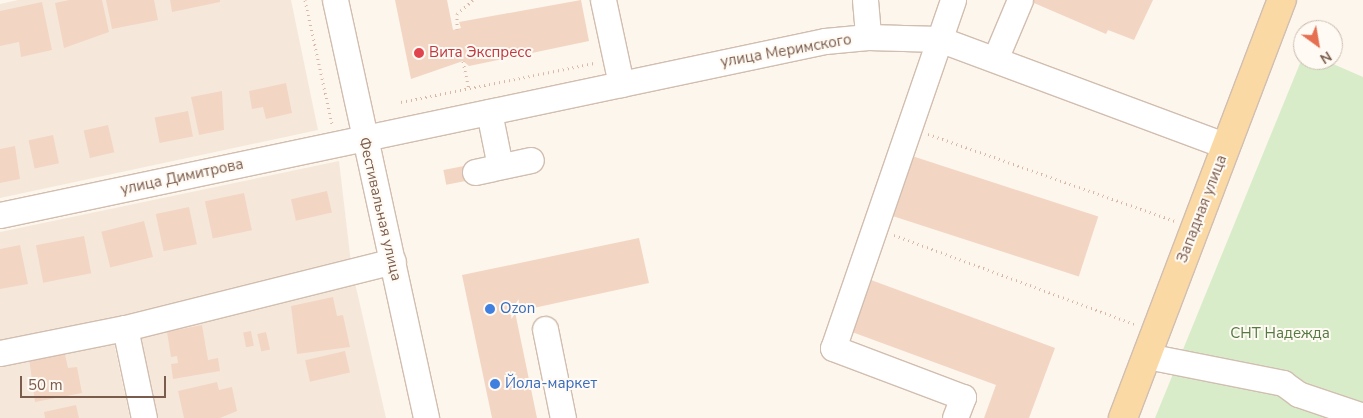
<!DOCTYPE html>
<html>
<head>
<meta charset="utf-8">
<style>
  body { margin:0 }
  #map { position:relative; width:1363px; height:418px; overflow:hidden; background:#fdf6ec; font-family:"Nunito Sans",sans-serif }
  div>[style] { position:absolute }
  .residential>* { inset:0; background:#f5e8da }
  .green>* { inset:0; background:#d8ecc9 }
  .building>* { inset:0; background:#f3d5c3; transform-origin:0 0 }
  .path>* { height:3px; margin-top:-1.5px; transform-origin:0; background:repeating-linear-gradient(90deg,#d9b8a5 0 1px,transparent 0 5px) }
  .roads { filter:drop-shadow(1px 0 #d1beb0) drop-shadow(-1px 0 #d1beb0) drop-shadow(0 1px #d1beb0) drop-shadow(0 -1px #d1beb0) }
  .minor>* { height:25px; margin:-12.5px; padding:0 12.5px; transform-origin:12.5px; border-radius:12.5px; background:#fff }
  .major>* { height:28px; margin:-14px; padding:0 14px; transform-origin:14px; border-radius:14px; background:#fbd9a5 }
  .dots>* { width:14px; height:14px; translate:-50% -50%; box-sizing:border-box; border:2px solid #fffaf3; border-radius:50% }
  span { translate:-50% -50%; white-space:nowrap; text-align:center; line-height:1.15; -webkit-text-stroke:4px #fffaf3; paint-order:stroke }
  .street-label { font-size:15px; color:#7a5c4d }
  .health-label { font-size:15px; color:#be3a42 }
  .left { translate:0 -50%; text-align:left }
  .shop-label { font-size:15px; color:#366cbe }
  .park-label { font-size:15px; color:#537a41 }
  .north { position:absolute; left:1293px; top:20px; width:50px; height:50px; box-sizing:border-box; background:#fffaf3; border:1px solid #cabbb1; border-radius:50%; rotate:148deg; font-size:14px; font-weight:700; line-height:20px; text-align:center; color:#7a5c4d }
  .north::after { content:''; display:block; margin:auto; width:18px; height:22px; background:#e76f51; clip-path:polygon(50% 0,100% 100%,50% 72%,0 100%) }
  .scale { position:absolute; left:20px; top:376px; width:146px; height:22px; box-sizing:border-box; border:2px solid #7a5c4d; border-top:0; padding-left:6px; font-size:15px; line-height:18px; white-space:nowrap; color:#7a5c4d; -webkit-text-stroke:4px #fffaf3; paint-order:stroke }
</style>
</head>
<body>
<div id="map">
  <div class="residential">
    <i style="clip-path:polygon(18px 0,291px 0,318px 130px,0 198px,0 4px)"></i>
    <i style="clip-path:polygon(339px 161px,351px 263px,0 344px,0 232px)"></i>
    <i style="clip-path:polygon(355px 283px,386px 418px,153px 418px,134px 335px)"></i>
    <i style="clip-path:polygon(113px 338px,130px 418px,0 418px,0 361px)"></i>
  </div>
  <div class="green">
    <i style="clip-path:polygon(1303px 56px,1303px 60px,1324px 60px,1363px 77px,1363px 418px,1155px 418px)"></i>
  </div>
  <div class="building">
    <i style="clip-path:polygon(69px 0,102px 0,109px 32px,64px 48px,55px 3px)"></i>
    <i style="clip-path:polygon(106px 0,154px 0,158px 20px,112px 29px)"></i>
    <i style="clip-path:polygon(170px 0,220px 0,220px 2px,172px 12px)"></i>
    <i style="clip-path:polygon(395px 0,447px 0,453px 30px,461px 28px,459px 22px,581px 0,589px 41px,469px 66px,463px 61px,411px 79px)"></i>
    <i style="clip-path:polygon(1027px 0,1153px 0,1134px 40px,1108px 30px,1106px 34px)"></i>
    <i style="clip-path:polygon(42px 2px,52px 50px,21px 57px,19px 42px,0 46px,0 11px)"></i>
    <i style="clip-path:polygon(286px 83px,292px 113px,266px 119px,263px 107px,252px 109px,249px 91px)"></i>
    <i style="clip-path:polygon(222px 91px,224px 130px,199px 135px,191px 97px)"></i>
    <i style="left:188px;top:111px;width:26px;height:34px;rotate:79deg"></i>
    <i style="left:108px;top:125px;width:28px;height:25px;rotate:77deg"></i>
    <i style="left:53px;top:135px;width:29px;height:25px;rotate:78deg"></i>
    <i style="clip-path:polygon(15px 146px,20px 179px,0 183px,0 149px)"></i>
    <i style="left:909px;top:155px;width:199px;height:63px;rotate:18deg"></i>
    <i style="left:464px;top:166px;width:15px;height:21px;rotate:79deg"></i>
    <i style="left:327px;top:191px;width:22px;height:37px;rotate:77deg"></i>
    <i style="left:244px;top:193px;width:38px;height:40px;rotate:78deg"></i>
    <i style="left:189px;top:207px;width:38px;height:34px;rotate:78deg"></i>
    <i style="left:144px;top:221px;width:37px;height:44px;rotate:76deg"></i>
    <i style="left:84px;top:236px;width:38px;height:49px;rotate:79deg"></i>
    <i style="clip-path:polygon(639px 238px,649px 283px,515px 312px,537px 418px,492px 418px,462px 275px)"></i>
    <i style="clip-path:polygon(20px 245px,28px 284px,0 289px,0 249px)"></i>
    <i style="clip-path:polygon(871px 280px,1055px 348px,1029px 418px,984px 418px,996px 385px,852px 332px)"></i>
    <i style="clip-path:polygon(333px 297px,337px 316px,343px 315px,350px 347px,297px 354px,291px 306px)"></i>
    <i style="clip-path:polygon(202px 325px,208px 360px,218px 358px,220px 371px,173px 379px,171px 364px,178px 363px,177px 356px,171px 357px,167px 332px)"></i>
    <i style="left:251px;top:331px;width:15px;height:8px;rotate:79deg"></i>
    <i style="left:266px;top:332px;width:18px;height:9px;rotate:77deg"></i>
    <i style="clip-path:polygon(64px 350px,68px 368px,77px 367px,82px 393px,35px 402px,29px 358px)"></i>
    <i style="left:345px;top:351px;width:22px;height:41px;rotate:77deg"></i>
    <i style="clip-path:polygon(217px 382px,219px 390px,232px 387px,237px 411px,220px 418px,184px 418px,178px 391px)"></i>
    <i style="clip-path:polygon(76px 405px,79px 418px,45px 418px,44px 412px)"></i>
  </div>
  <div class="path">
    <i style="left:305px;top:0;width:127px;rotate:77.7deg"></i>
    <i style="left:457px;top:29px;width:15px;rotate:-90deg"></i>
    <i style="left:457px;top:14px;width:21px;rotate:-41deg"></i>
    <i style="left:463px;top:61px;width:29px;rotate:78deg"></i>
    <i style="left:401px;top:102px;width:197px;rotate:-11.4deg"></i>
    <i style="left:928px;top:134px;width:262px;rotate:19.4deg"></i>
    <i style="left:894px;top:235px;width:256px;rotate:20.3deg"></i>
  </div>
  <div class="roads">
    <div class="minor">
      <i style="left:335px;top:0;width:428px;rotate:77.7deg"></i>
      <i style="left:603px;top:0;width:86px;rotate:77.9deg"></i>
      <i style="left:865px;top:0;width:37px;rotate:85deg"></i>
      <i style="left:953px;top:0;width:368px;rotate:109deg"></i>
      <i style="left:833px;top:348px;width:139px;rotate:20.7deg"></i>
      <i style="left:963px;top:397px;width:22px;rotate:111deg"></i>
      <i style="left:996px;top:57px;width:62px;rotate:-67.2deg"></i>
      <i style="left:489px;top:112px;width:55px;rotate:78.5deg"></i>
      <i style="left:475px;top:172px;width:57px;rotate:-12.1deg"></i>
      <i style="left:0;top:215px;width:843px;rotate:-11.91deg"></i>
      <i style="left:825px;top:41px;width:43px;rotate:-5.3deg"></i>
      <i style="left:868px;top:37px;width:71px;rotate:1.6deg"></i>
      <i style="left:939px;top:39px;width:306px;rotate:20.4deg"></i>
      <i style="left:125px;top:328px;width:92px;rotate:78.1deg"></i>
      <i style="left:545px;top:329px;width:91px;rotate:78.6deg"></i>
      <i style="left:0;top:353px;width:127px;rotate:-11.3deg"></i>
      <i style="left:125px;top:328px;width:276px;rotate:-14deg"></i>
      <i style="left:1147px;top:356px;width:139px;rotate:11.2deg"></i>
      <i style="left:1283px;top:383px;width:19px;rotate:36deg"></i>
      <i style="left:1298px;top:394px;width:69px;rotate:18.7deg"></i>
    </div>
    <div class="major">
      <i style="left:1123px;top:418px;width:447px;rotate:-69.2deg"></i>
    </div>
  </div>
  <div class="dots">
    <i style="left:419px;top:53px;background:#e0444e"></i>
    <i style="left:490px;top:309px;background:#3f7fe0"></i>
    <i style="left:495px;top:384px;background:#3f7fe0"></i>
  </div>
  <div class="street-label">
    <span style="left:786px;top:51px;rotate:-10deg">улица Меримского</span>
    <span style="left:182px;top:177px;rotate:-12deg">улица Димитрова</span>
    <span style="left:380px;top:209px;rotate:77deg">Фестивальная улица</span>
    <span style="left:1202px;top:209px;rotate:-69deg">Западная улица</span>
  </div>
  <div class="health-label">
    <span class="left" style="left:429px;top:53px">Вита Экспресс</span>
  </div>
  <div class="shop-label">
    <span class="left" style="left:500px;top:309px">Ozon</span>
    <span class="left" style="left:505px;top:384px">Йола-маркет</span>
  </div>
  <div class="park-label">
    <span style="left:1280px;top:334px">СНТ Надежда</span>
  </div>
  <div class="north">N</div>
  <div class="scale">50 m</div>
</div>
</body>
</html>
